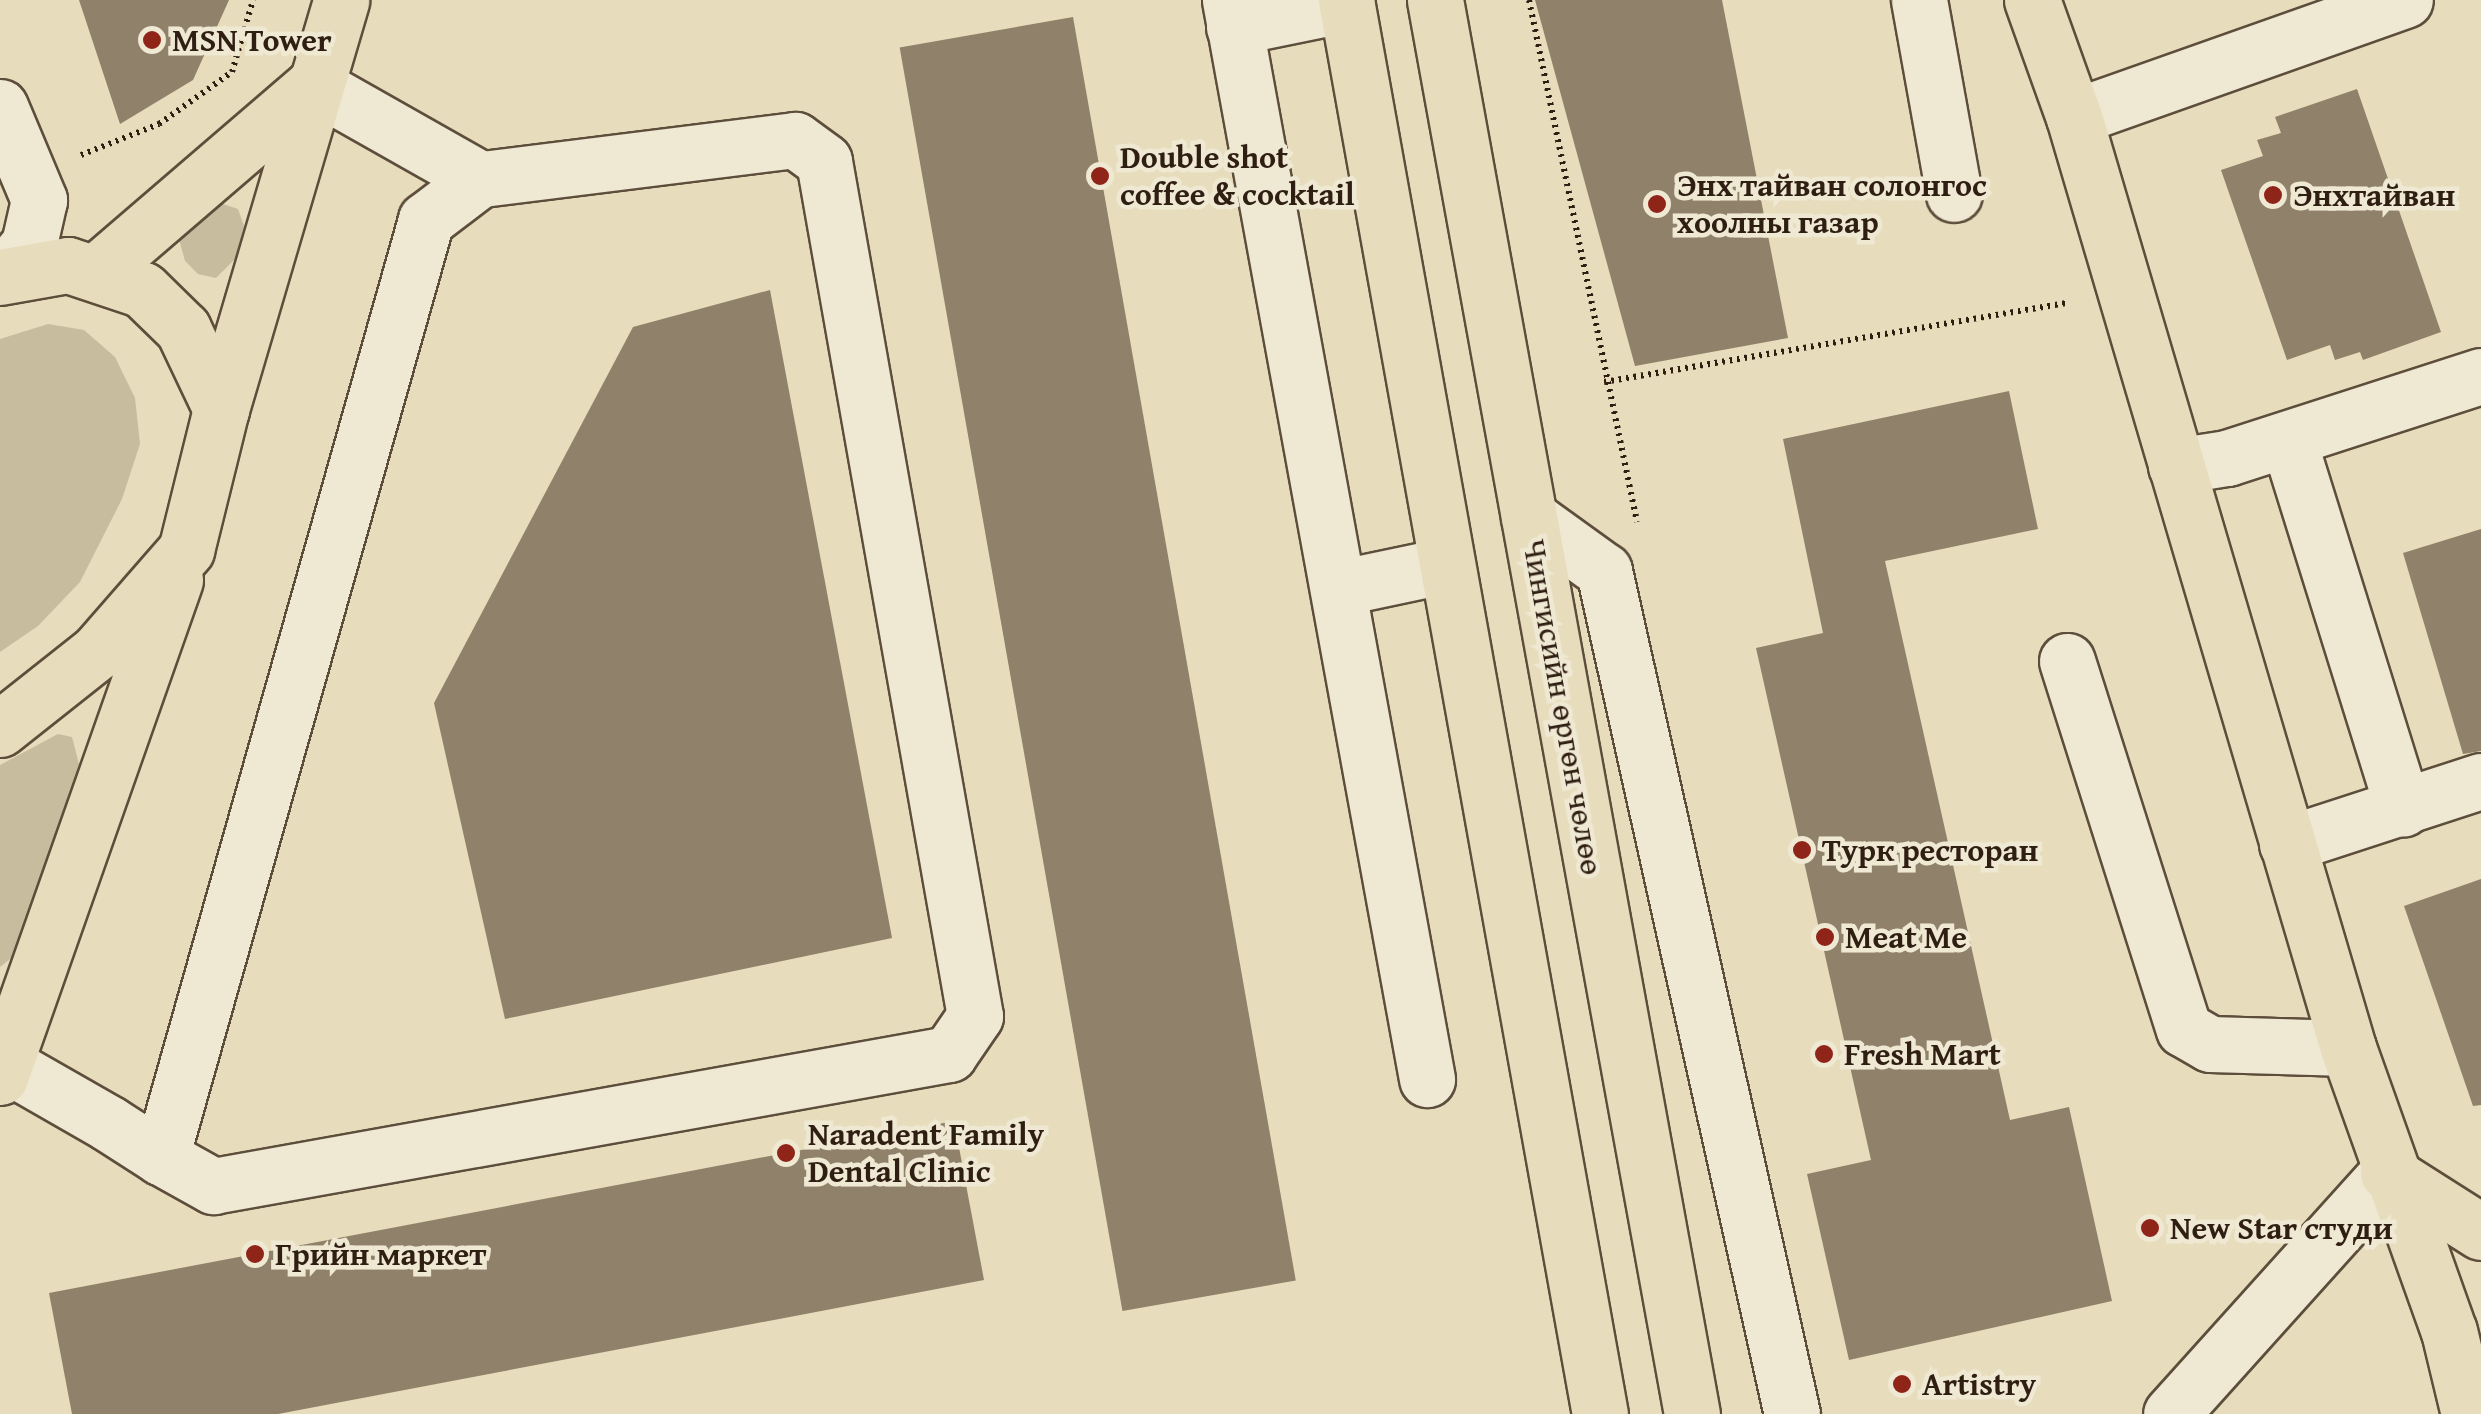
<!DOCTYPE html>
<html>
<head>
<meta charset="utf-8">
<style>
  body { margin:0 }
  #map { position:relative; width:2481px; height:1414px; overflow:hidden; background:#e7dcbb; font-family:"Gentium Book Plus",serif }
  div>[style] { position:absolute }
  .green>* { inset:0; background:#c8bc9e }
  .building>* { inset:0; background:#8f816a; transform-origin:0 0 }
  .path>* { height:6px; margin-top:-3px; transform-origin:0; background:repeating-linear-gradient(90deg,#2f1e12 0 2.5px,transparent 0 7.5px) }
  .roads { filter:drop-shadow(2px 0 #5d4e3c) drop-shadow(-2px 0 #5d4e3c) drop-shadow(0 2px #5d4e3c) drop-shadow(0 -2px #5d4e3c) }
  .minor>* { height:55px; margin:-27.5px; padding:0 27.5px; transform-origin:27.5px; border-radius:27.5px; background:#efe8d3 }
  .major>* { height:55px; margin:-27.5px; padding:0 27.5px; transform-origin:27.5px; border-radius:27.5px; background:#e7dcbb }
  .highway>* { height:55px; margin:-27.5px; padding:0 27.5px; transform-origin:27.5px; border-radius:27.5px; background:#e7dcbb }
  .dots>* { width:28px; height:28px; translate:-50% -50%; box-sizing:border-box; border:5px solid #efe8d3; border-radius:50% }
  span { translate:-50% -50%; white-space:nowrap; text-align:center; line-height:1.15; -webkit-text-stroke:9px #efe8d3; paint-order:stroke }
  .poi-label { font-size:32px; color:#2f1e12; font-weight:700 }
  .left { translate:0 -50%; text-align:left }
  .street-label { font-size:32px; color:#2f1e12 }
</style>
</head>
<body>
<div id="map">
  <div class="green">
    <i style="clip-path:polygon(223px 204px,238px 209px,244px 226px,237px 257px,216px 278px,198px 274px,185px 261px,179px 239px,188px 222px)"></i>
    <i style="clip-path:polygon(48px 324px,84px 330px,115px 357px,135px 398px,140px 444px,122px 499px,80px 582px,38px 626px,0 652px,0 339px)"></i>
    <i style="clip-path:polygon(58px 734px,72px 737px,79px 764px,23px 949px,0 967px,0 765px)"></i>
  </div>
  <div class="building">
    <i style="clip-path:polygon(79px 0,229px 0,193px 80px,120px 124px)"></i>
    <i style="clip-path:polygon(1535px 0,1722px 0,1788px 338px,1635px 366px)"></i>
    <i style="left:1073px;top:17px;width:1283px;height:176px;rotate:80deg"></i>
    <i style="clip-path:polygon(2357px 89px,2441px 332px,2363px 360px,2360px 352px,2335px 360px,2330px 345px,2287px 360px,2221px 170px,2263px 156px,2257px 140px,2281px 133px,2275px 117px)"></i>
    <i style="clip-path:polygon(770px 290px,892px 938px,505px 1019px,434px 703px,633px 327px)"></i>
    <i style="clip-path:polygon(2009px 391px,2038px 529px,1885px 561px,2010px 1120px,2069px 1107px,2112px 1301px,1849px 1360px,1807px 1174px,1871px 1160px,1756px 648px,1823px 633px,1783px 439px)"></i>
    <i style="clip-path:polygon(2481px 529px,2481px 751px,2463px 754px,2403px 553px)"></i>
    <i style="clip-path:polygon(2481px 879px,2481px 1105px,2473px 1106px,2404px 906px)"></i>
    <i style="clip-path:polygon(954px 1121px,984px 1280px,278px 1414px,72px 1414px,49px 1293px)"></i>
  </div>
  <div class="path">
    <i style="left:1529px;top:0;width:533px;rotate:78.31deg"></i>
    <i style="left:81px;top:155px;width:84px;rotate:-21.7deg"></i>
    <i style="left:159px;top:124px;width:90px;rotate:-35.5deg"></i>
    <i style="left:232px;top:72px;width:75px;rotate:-73.7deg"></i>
    <i style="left:1604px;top:382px;width:469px;rotate:-9.7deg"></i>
  </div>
  <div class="roads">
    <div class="minor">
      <i style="left:1230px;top:0;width:1097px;rotate:79.65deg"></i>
      <i style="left:1919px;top:0;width:197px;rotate:79.8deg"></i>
      <i style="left:1234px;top:27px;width:115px;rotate:-11.5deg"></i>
      <i style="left:314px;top:85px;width:191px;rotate:29.5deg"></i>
      <i style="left:0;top:107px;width:101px;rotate:67.2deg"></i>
      <i style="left:39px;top:200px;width:45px;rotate:102.8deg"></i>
      <i style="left:29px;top:244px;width:38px;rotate:129deg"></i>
      <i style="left:2074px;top:117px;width:351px;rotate:-19.5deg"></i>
      <i style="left:2288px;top:439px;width:387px;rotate:72.7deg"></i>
      <i style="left:2176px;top:466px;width:52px;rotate:-8.9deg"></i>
      <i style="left:2227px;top:458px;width:267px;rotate:-17.9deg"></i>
      <i style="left:1529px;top:517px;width:92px;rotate:35.8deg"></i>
      <i style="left:1604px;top:571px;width:864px;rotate:77.43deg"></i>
      <i style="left:1338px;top:588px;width:111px;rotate:-11.9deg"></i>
      <i style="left:2067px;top:661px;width:386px;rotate:72.4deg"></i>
      <i style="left:2184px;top:1029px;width:30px;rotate:30deg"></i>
      <i style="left:2210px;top:1044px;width:138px;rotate:1.7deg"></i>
      <i style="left:2287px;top:844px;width:204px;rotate:-18deg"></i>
      <i style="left:5px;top:1064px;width:119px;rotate:29.8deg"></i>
      <i style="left:108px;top:1123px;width:63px;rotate:32.7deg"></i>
      <i style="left:161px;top:1157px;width:60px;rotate:29.1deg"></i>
      <i style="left:213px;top:1186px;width:748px;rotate:-10.17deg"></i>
      <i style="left:949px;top:1054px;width:46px;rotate:-55.6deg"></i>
      <i style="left:975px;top:1016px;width:868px;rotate:-100.02deg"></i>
      <i style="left:824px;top:161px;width:36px;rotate:-144deg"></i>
      <i style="left:795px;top:140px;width:317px;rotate:172.9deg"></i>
      <i style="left:480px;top:179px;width:68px;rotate:142.8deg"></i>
      <i style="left:426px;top:220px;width:974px;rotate:105.79deg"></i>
      <i style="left:2171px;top:1414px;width:324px;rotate:-48deg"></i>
    </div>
    <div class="major">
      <i style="left:2032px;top:0;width:124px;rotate:70.3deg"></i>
      <i style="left:2074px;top:117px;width:970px;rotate:73.6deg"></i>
      <i style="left:2348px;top:1048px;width:300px;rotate:70.4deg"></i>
      <i style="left:2449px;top:1331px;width:85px;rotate:76.5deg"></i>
      <i style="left:98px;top:271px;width:285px;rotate:-40.7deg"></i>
      <i style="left:0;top:277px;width:69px;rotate:-10deg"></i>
      <i style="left:68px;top:265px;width:79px;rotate:18.4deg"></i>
      <i style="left:143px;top:290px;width:56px;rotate:44.3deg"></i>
      <i style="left:183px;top:329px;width:89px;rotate:64.6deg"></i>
      <i style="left:221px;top:409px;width:145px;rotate:103.9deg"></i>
      <i style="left:186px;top:550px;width:135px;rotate:131.1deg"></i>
      <i style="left:97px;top:652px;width:124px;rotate:141.6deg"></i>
      <i style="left:221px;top:409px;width:426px;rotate:-73.6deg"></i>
      <i style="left:0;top:1077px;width:527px;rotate:-70.6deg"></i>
      <i style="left:2388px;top:1173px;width:110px;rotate:32.4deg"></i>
    </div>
    <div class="highway">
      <i style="left:1346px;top:0;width:1437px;rotate:79.82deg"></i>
      <i style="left:1435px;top:0;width:1437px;rotate:79.7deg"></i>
    </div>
  </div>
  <div class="dots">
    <i style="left:152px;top:40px;background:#8f2418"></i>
    <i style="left:1100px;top:176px;background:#8f2418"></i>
    <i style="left:2273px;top:195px;background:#8f2418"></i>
    <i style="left:1657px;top:204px;background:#8f2418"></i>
    <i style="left:1802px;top:850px;background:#8f2418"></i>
    <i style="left:1825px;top:937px;background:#8f2418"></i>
    <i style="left:1824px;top:1054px;background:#8f2418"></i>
    <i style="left:786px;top:1153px;background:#8f2418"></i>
    <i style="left:2150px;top:1228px;background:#8f2418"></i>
    <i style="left:255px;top:1254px;background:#8f2418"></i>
    <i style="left:1902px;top:1384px;background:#8f2418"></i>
  </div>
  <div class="poi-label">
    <span class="left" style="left:172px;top:40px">MSN Tower</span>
    <span class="left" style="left:1120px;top:176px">Double shot<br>coffee &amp; cocktail</span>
    <span class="left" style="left:1677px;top:204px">Энх тайван солонгос<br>хоолны газар</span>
    <span class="left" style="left:2293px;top:195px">Энхтайван</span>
    <span class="left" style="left:1822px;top:850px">Турк ресторан</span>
    <span class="left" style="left:1845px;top:937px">Meat Me</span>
    <span class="left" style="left:1844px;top:1054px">Fresh Mart</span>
    <span class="left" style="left:808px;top:1153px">Naradent Family<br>Dental Clinic</span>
    <span class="left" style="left:2170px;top:1228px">New Star студи</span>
    <span class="left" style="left:275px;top:1254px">Грийн маркет</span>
    <span class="left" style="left:1922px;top:1384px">Artistry</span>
  </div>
  <div class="street-label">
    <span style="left:1563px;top:707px;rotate:80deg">Чингисийн өргөн чөлөө</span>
  </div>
</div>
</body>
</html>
